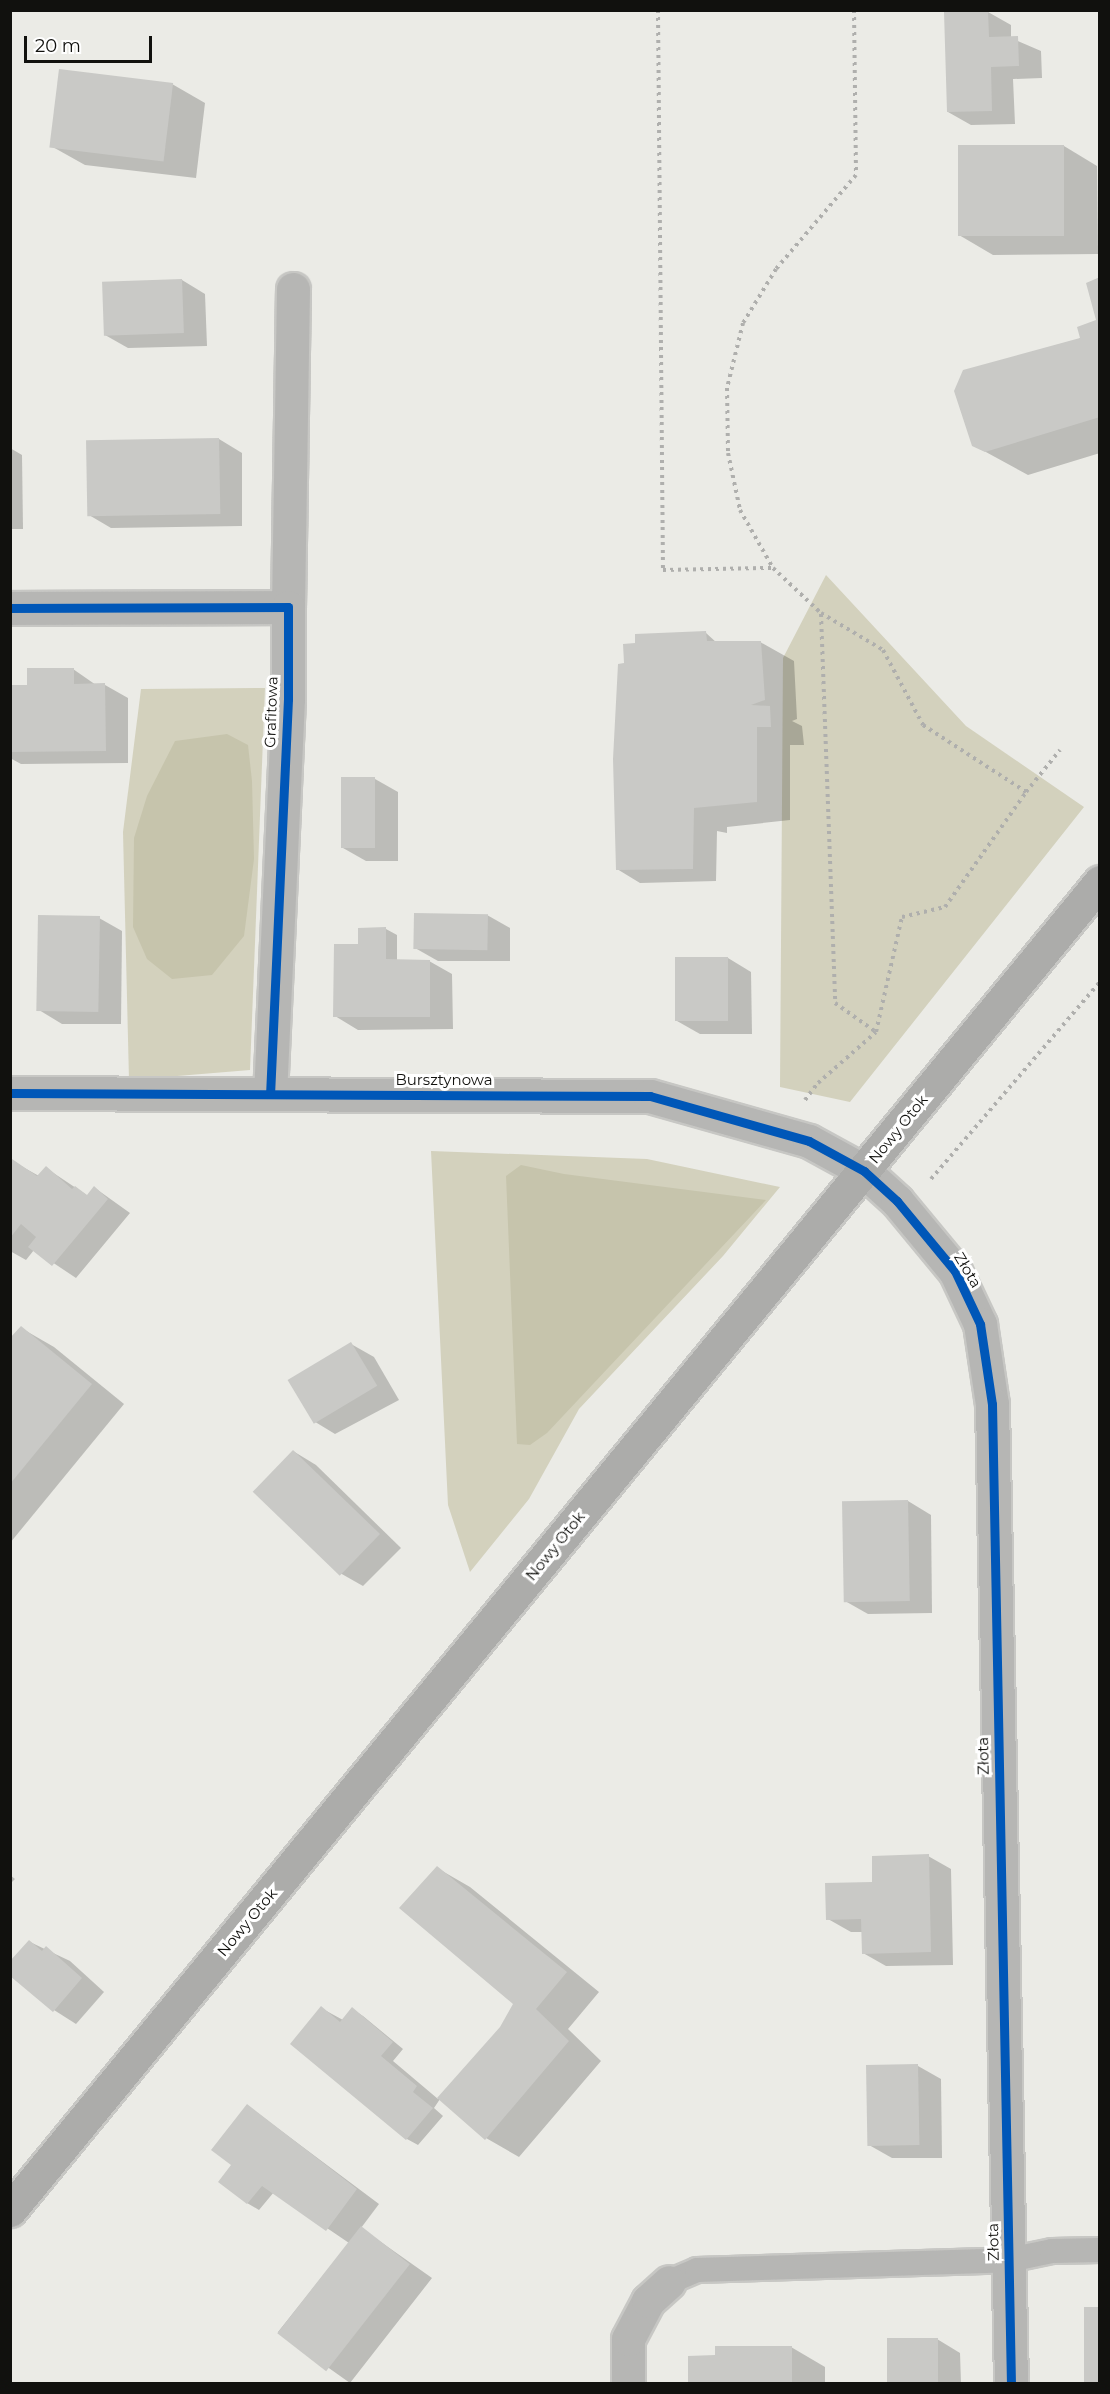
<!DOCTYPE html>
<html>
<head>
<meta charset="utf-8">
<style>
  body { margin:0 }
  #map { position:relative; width:1110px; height:2394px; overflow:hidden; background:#ebebe6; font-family:Montserrat,sans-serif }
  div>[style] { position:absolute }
  .forest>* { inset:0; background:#d3d1bd }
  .water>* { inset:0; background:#c6c4ac }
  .shadow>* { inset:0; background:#0003 }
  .building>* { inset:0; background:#c9c9c6; transform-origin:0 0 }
  .path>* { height:4px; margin-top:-2px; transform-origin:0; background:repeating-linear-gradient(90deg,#afafad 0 3px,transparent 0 7.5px) }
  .roads { filter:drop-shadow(2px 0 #c7c7c4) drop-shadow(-2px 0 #c7c7c4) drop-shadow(0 2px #c7c7c4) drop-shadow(0 -2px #c7c7c4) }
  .service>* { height:24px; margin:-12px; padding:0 12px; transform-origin:12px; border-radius:12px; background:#b6b6b4 }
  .minor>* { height:33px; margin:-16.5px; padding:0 16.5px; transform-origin:16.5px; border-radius:16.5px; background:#b6b6b4 }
  .secondary>* { height:33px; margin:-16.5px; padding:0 16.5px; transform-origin:16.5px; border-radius:16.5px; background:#acacaa }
  .cycleway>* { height:9px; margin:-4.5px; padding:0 4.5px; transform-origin:4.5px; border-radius:4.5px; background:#0057b8 }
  span { translate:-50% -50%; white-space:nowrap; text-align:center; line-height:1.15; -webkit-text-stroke:6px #fff; paint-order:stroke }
  .street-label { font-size:15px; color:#11110e }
  .frame { position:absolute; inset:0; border:12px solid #11110e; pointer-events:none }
  .scale { position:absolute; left:24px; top:36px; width:128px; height:27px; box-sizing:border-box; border:3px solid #11110e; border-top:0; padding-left:8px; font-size:18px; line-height:21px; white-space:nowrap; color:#11110e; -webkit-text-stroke:4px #fff; paint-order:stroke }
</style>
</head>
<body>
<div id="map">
  <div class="forest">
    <i style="clip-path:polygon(826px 575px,966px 726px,1084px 807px,850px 1102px,780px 1087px,783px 658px)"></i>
    <i style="clip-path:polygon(265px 688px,250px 1070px,129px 1080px,123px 832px,141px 689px)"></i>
    <i style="clip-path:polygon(431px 1151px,647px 1159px,780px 1187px,723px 1256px,579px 1409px,529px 1499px,470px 1572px,448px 1505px)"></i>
  </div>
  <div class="water">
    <i style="clip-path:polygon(227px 734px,248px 745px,252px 781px,254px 859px,244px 936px,212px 975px,172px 979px,147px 959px,133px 927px,134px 838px,147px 796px,175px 741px)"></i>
    <i style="clip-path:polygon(521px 1165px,564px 1174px,766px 1200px,547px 1433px,530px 1445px,517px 1444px,506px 1176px)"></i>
  </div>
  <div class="shadow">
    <i style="clip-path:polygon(988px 12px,1011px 25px,1011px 38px,1041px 51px,1042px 78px,1013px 79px,1015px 124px,971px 125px,948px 112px)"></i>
    <i style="clip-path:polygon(172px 84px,205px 103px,196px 178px,85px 165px,51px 146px)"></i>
    <i style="clip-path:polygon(1064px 146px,1097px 166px,1098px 254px,993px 255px,959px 235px)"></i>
    <i style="clip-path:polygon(1100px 277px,1100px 453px,1028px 475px,973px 445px,1097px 321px)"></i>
    <i style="clip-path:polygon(182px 280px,205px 294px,207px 346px,128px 348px,105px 335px,103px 283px)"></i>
    <i style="clip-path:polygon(219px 439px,242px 453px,242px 526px,111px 528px,89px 515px)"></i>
    <i style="clip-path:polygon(10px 448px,22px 455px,23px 529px,10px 529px)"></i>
    <i style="clip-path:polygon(706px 633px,717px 643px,760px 642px,794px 661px,797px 719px,792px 721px,802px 726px,804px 745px,790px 745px,790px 820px,727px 827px,727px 833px,717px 831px,716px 881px,640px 883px,617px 869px)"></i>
    <i style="clip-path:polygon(73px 669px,96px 685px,105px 685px,128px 698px,128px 763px,21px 764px,10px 758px,10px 686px,28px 686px)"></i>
    <i style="clip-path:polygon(375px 779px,398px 792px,398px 861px,366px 861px,343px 848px)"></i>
    <i style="clip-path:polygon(487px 915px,510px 928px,510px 961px,438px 961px,415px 948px)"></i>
    <i style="clip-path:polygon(99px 918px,122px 931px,121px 1024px,62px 1024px,39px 1010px)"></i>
    <i style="clip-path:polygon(386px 929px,397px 935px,397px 961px,429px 961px,452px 974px,453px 1029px,358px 1030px,335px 1016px)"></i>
    <i style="clip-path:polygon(676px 958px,728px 958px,751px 972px,752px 1034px,700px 1034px,677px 1021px)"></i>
    <i style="clip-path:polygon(12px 1161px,39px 1176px,46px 1168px,88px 1196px,95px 1188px,130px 1213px,76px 1278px,34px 1250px,26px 1260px,10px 1251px)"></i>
    <i style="clip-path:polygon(21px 1328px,54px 1347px,124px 1404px,10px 1543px,10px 1339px)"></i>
    <i style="clip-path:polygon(351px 1344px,374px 1357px,399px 1400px,335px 1434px,312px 1420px)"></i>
    <i style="clip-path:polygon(293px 1451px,316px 1465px,401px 1548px,363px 1586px,340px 1573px)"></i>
    <i style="clip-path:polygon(908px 1501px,931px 1515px,932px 1613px,868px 1614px,845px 1601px)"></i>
    <i style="clip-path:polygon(928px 1856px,951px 1869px,953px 1965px,886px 1966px,863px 1953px,863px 1932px,851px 1932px,828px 1919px,874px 1884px)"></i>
    <i style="clip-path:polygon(437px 1868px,470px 1887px,599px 1992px,568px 2029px,601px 2061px,519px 2157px,486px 2138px,440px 2099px,434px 2108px,443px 2116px,418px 2145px,407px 2139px,321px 2008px,343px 2020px,352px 2009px,363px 2016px,403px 2049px,393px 2061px,438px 2099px,501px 2028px,515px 2003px)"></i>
    <i style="clip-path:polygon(10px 1875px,15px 1879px,10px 1884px)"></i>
    <i style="clip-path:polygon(30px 1942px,70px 1961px,104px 1992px,76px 2024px,54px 2010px)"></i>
    <i style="clip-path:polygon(918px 2066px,941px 2079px,942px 2158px,892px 2158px,869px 2145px,868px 2067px)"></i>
    <i style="clip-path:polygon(248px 2106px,379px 2204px,361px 2228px,432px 2278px,350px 2383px,278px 2332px,349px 2243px,274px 2192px,259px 2210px,247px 2203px,232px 2166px)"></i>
    <i style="clip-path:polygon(937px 2339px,960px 2353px,961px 2384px,889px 2384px)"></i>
    <i style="clip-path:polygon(791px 2347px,825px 2367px,825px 2384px,690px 2384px,717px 2356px)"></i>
  </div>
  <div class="building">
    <i style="clip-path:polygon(988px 10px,989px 37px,1018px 36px,1019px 66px,991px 67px,992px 111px,947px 112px,944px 12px)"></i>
    <i style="left:59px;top:69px;width:115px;height:79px;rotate:7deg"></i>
    <i style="left:958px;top:145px;width:106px;height:91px"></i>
    <i style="clip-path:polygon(1100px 277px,1100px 417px,985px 452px,972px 446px,954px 391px,963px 370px,1080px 338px,1077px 327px,1096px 320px,1086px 283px)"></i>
    <i style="left:182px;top:279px;width:54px;height:80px;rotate:88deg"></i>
    <i style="left:219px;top:438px;width:76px;height:133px;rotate:89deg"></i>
    <i style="clip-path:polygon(706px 631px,707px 641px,761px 641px,765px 700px,751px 705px,770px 706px,771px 727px,757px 727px,757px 802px,694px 808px,693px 869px,616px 870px,613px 759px,618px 664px,624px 663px,623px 644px,635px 643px,635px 634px)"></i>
    <i style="clip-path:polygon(27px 668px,74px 668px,74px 684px,105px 683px,106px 751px,10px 752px,10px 685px,27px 685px)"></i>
    <i style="left:341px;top:777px;width:34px;height:71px"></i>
    <i style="left:414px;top:913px;width:74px;height:36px;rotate:1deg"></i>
    <i style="left:38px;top:915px;width:62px;height:96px;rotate:1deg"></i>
    <i style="clip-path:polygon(386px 927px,386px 959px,430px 960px,430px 1017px,333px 1017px,334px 944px,358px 944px,358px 928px)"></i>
    <i style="left:675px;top:957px;width:53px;height:64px"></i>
    <i style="clip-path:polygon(12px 1159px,37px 1176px,46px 1166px,72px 1189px,75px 1186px,87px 1195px,94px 1186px,108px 1199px,52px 1266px,28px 1247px,36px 1237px,21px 1224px,10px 1238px)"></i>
    <i style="clip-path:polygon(21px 1326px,92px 1384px,10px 1484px,10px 1338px)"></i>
    <i style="left:351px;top:1342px;width:51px;height:74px;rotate:59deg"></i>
    <i style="left:293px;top:1450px;width:121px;height:58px;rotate:44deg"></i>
    <i style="left:908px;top:1500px;width:101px;height:66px;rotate:89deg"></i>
    <i style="clip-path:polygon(929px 1854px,931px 1952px,862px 1954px,861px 1919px,826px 1920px,825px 1883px,872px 1882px,872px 1856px)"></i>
    <i style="clip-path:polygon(437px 1866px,567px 1972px,536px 2009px,569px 2041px,485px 2140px,437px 2098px,500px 2027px,513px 2004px,399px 1908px)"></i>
    <i style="clip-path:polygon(29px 1940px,42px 1951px,46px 1946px,82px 1978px,53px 2012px,10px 1976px,10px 1961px)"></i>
    <i style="clip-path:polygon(321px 2006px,340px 2022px,352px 2007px,393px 2042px,381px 2056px,417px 2086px,413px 2092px,433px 2108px,406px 2140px,290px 2044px)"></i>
    <i style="left:918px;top:2064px;width:81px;height:52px;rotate:89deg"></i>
    <i style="clip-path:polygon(247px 2104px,357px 2189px,326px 2231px,262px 2186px,247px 2204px,218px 2182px,231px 2165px,211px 2150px)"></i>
    <i style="left:361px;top:2226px;width:62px;height:136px;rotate:38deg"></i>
    <i style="left:1100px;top:2307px;width:77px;height:16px;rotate:90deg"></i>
    <i style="left:887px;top:2338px;width:51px;height:46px"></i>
    <i style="clip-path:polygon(715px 2346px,792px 2346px,792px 2384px,688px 2384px,688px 2356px,715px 2355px)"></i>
  </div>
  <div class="path">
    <i style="left:658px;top:10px;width:560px;rotate:89.49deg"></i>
    <i style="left:663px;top:570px;width:109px;rotate:-1.1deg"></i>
    <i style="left:854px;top:10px;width:165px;rotate:89.3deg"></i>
    <i style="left:856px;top:175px;width:123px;rotate:130.4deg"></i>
    <i style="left:776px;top:269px;width:63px;rotate:121.4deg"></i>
    <i style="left:743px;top:323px;width:67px;rotate:103.8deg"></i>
    <i style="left:727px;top:388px;width:65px;rotate:89.1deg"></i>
    <i style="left:728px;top:453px;width:58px;rotate:78.1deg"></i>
    <i style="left:740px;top:510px;width:67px;rotate:60.4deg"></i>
    <i style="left:773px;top:568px;width:66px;rotate:43.2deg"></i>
    <i style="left:821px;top:613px;width:72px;rotate:30.8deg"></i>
    <i style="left:883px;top:650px;width:85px;rotate:61.9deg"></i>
    <i style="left:923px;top:725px;width:123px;rotate:33deg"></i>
    <i style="left:1026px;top:792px;width:54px;rotate:-51deg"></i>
    <i style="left:821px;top:614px;width:389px;rotate:87.9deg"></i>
    <i style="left:835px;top:1003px;width:50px;rotate:35.3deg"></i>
    <i style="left:805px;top:1100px;width:21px;rotate:-53deg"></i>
    <i style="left:818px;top:1083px;width:77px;rotate:-41.3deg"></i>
    <i style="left:876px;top:1032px;width:118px;rotate:-77.3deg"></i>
    <i style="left:902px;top:917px;width:44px;rotate:-13.1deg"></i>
    <i style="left:945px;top:907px;width:141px;rotate:-54.8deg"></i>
    <i style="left:931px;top:1179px;width:260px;rotate:-49.4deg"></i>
  </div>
  <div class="roads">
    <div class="service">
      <i style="left:669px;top:2282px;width:30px;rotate:-23deg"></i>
      <i style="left:697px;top:2270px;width:312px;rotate:-1.8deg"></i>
      <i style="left:1009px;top:2260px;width:44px;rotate:-11.8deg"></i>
      <i style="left:1052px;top:2251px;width:48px;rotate:-1.2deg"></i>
    </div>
    <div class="minor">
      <i style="left:288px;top:607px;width:318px;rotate:-89.1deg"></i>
      <i style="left:10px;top:608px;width:278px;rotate:-0.2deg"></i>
      <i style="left:288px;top:607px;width:92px;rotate:90deg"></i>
      <i style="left:288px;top:699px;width:395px;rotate:92.6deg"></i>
      <i style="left:10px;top:1093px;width:640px;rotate:0.27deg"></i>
      <i style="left:650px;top:1096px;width:165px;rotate:15.8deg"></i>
      <i style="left:809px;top:1141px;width:63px;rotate:28.6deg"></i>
      <i style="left:864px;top:1171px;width:45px;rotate:42.3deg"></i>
      <i style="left:897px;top:1201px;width:91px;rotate:50.4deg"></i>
      <i style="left:955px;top:1271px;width:59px;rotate:64.7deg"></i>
      <i style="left:980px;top:1324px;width:81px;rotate:81.5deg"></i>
      <i style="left:992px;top:1404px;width:980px;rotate:88.89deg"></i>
      <i style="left:628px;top:2384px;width:45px;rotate:-90deg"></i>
      <i style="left:628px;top:2339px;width:43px;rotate:-62.2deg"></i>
      <i style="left:648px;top:2301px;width:28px;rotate:-42deg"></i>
    </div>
    <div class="secondary">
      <i style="left:10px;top:2210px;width:1718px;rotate:-50.62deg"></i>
    </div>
  </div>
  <div class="cycleway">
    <i style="left:10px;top:608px;width:278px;rotate:-0.2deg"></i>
    <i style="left:288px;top:607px;width:92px;rotate:90deg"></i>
    <i style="left:288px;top:699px;width:395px;rotate:92.6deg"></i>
    <i style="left:10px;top:1093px;width:640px;rotate:0.27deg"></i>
    <i style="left:650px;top:1096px;width:165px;rotate:15.8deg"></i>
    <i style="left:809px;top:1141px;width:63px;rotate:28.6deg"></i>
    <i style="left:864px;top:1171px;width:45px;rotate:42.3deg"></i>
    <i style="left:897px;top:1201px;width:91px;rotate:50.4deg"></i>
    <i style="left:955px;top:1271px;width:59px;rotate:64.7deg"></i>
    <i style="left:980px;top:1324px;width:81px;rotate:81.5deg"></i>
    <i style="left:992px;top:1404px;width:980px;rotate:88.89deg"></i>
  </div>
  <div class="street-label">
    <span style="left:271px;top:712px;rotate:-88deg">Grafitowa</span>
    <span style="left:444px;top:1080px">Bursztynowa</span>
    <span style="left:898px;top:1129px;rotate:-51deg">Nowy Otok</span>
    <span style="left:968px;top:1270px;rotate:59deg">Złota</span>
    <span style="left:555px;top:1546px;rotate:-51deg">Nowy Otok</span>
    <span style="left:983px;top:1756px;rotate:-91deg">Złota</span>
    <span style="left:247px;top:1922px;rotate:-50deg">Nowy Otok</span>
    <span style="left:993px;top:2242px;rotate:-91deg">Złota</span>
  </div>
  <div class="frame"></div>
  <div class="scale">20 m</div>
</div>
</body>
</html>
